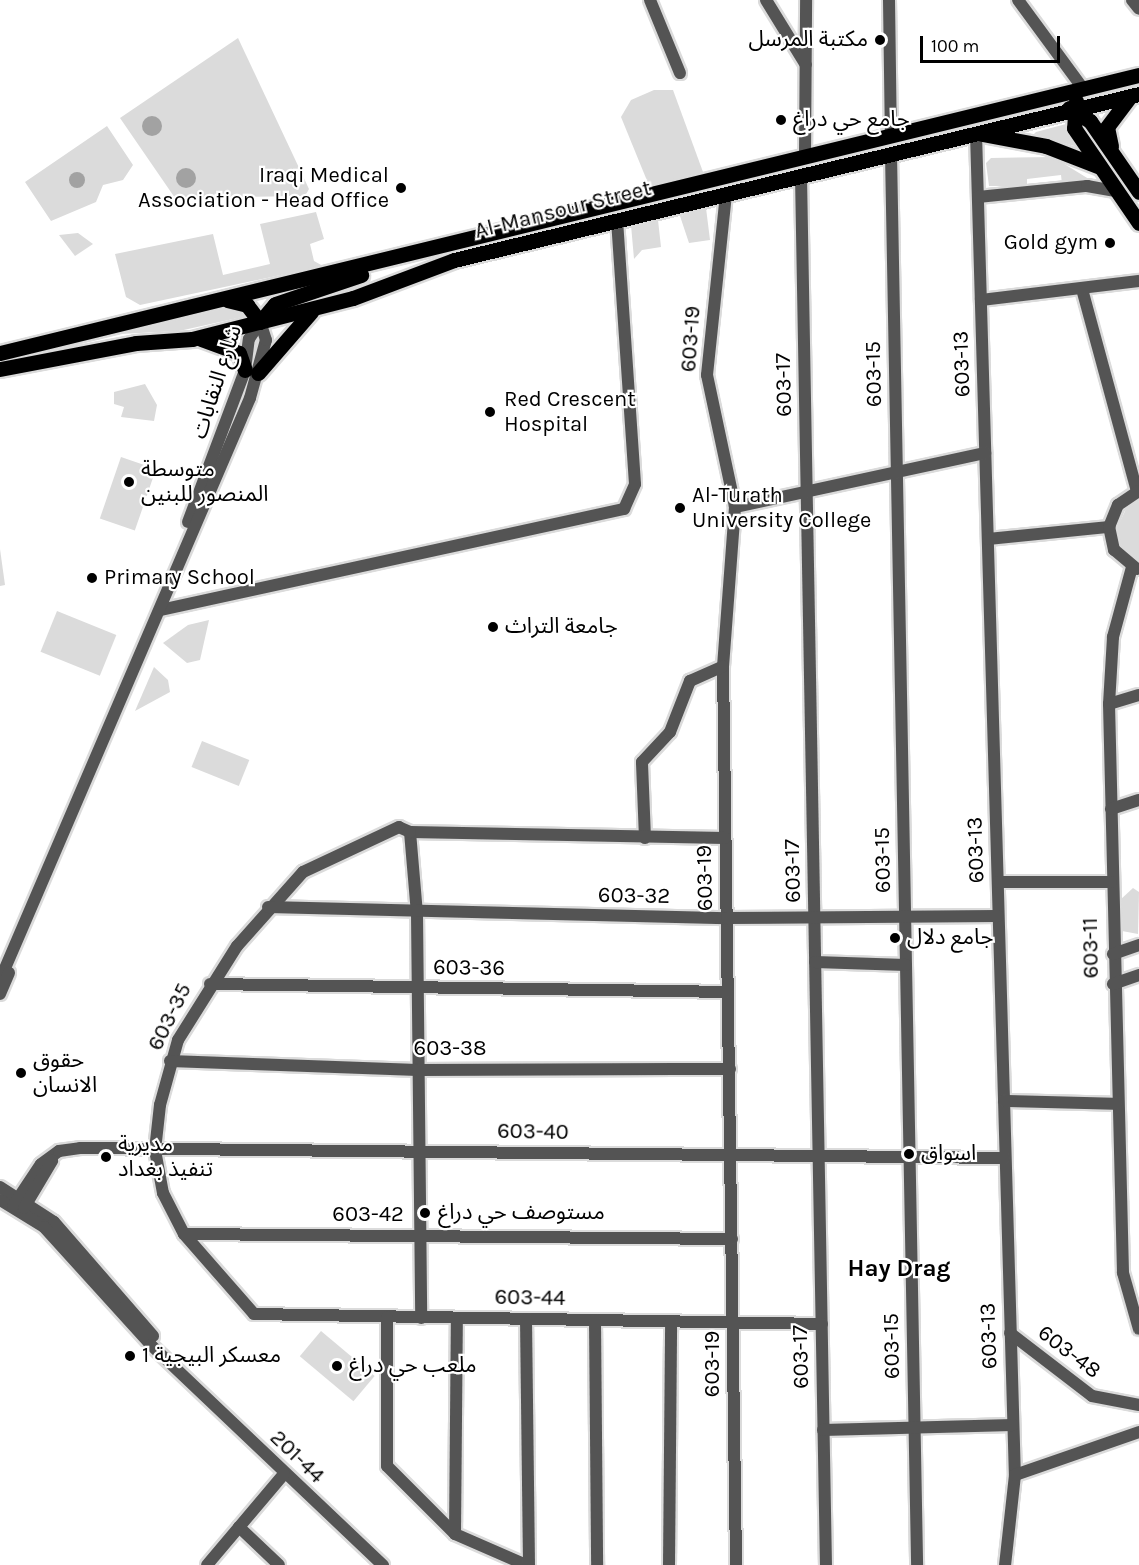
<!DOCTYPE html>
<html>
<head>
<meta charset="utf-8">
<style>
  body { margin:0 }
  #map { position:relative; width:1139px; height:1565px; overflow:hidden; background:#fff; font-family:Karla,"Noto Sans Arabic",sans-serif }
  div>[style] { position:absolute }
  .green>* { inset:0; background:#dbdbdb; transform-origin:0 0 }
  .water>* { inset:0; background:#a2a2a2 }
  .round { border-radius:50% }
  .roads { filter:drop-shadow(2px 0 #dbdbdb) drop-shadow(-2px 0 #dbdbdb) drop-shadow(0 2px #dbdbdb) drop-shadow(0 -2px #dbdbdb) }
  .minor>* { height:12px; margin:-6px; padding:0 6px; transform-origin:6px; border-radius:6px; background:#545454 }
  .major>* { height:15px; margin:-7.5px; padding:0 7.5px; transform-origin:7.5px; border-radius:7.5px; background:#000 }
  .dots>* { width:16px; height:16px; translate:-50% -50%; box-sizing:border-box; border:3px solid #fff; border-radius:50% }
  span { translate:-50% -50%; white-space:nowrap; text-align:center; line-height:1.15; -webkit-text-stroke:4.5px #fff; paint-order:stroke }
  .poi-label { font-size:22px; color:#000 }
  .right { translate:-100% -50%; text-align:right }
  .left { translate:0 -50%; text-align:left }
  .street-label { font-size:22px; color:#000 }
  .neighbourhood-label { font-size:24px; color:#000; font-weight:700 }
  .scale { position:absolute; left:920px; top:36px; width:140px; height:27px; box-sizing:border-box; border:3px solid #000; border-top:0; padding-left:8px; font-size:18px; line-height:21px; white-space:nowrap; color:#000; -webkit-text-stroke:4px #fff; paint-order:stroke }
</style>
</head>
<body>
<div id="map">
  <div class="green">
    <i style="clip-path:polygon(238px 38px,309px 189px,305px 196px,175px 198px,120px 118px)"></i>
    <i style="clip-path:polygon(654px 90px,673px 90px,703px 172px,650px 188px,621px 117px,631px 100px)"></i>
    <i style="clip-path:polygon(1066px 124px,1074px 146px,1034px 134px,1036px 132px)"></i>
    <i style="clip-path:polygon(107px 126px,133px 165px,123px 180px,103px 185px,96px 202px,51px 221px,25px 182px)"></i>
    <i style="clip-path:polygon(1053px 157px,1097px 184px,1062px 184px,1061px 175px,1027px 179px,1027px 186px,989px 186px,986px 163px,991px 158px)"></i>
    <i style="clip-path:polygon(706px 208px,710px 240px,689px 243px,680px 216px)"></i>
    <i style="clip-path:polygon(316px 212px,324px 239px,310px 244px,314px 261px,323px 266px,140px 305px,126px 297px,115px 254px,213px 234px,223px 275px,270px 264px,260px 224px)"></i>
    <i style="clip-path:polygon(658px 220px,661px 247px,642px 250px,634px 259px,631px 225px)"></i>
    <i style="clip-path:polygon(78px 233px,93px 244px,75px 256px,59px 235px)"></i>
    <i style="clip-path:polygon(229px 307px,247px 316px,179px 331px,120px 334px)"></i>
    <i style="clip-path:polygon(145px 384px,157px 405px,154px 421px,121px 417px,124px 407px,114px 404px,114px 392px)"></i>
    <i style="left:121px;top:457px;width:37px;height:65px;rotate:19deg"></i>
    <i style="clip-path:polygon(1139px 501px,1139px 562px,1122px 548px,1117px 528px,1126px 509px)"></i>
    <i style="clip-path:polygon(0 549px,5px 585px,0 586px)"></i>
    <i style="left:57px;top:611px;width:64px;height:44px;rotate:22deg"></i>
    <i style="clip-path:polygon(209px 620px,200px 660px,187px 663px,163px 643px,188px 625px)"></i>
    <i style="clip-path:polygon(154px 667px,168px 680px,170px 692px,135px 711px)"></i>
    <i style="left:202px;top:741px;width:51px;height:28px;rotate:22deg"></i>
    <i style="clip-path:polygon(1133px 888px,1139px 892px,1138px 934px,1122px 931px,1120px 900px)"></i>
    <i style="left:321px;top:1331px;width:70px;height:33px;rotate:40deg"></i>
  </div>
  <div class="water">
    <i class="round" style="left:142px;top:116px;width:20px;height:20px"></i>
    <i class="round" style="left:176px;top:168px;width:20px;height:20px"></i>
    <i class="round" style="left:69px;top:172px;width:16px;height:16px"></i>
  </div>
  <div class="roads">
    <div class="minor">
      <i style="left:650px;top:0;width:79px;rotate:67.7deg"></i>
      <i style="left:766px;top:0;width:76px;rotate:58.4deg"></i>
      <i style="left:889px;top:0;width:137px;rotate:89.2deg"></i>
      <i style="left:1018px;top:0;width:112px;rotate:53.7deg"></i>
      <i style="left:1132px;top:0;width:11px;rotate:52deg"></i>
      <i style="left:976px;top:133px;width:1343px;rotate:88.34deg"></i>
      <i style="left:1015px;top:1475px;width:91px;rotate:96.3deg"></i>
      <i style="left:891px;top:154px;width:1411px;rotate:88.94deg"></i>
      <i style="left:805px;top:158px;width:158px;rotate:-89.6deg"></i>
      <i style="left:801px;top:176px;width:1389px;rotate:88.97deg"></i>
      <i style="left:726px;top:194px;width:182px;rotate:96deg"></i>
      <i style="left:707px;top:375px;width:135px;rotate:78deg"></i>
      <i style="left:735px;top:507px;width:159px;rotate:94.3deg"></i>
      <i style="left:723px;top:666px;width:899px;rotate:89.17deg"></i>
      <i style="left:978px;top:197px;width:110px;rotate:-5.8deg"></i>
      <i style="left:1087px;top:186px;width:29px;rotate:10deg"></i>
      <i style="left:1082px;top:289px;width:209px;rotate:74.8deg"></i>
      <i style="left:981px;top:300px;width:159px;rotate:-6.9deg"></i>
      <i style="left:735px;top:507px;width:256px;rotate:-12.2deg"></i>
      <i style="left:188px;top:522px;width:162px;rotate:-69.4deg"></i>
      <i style="left:245px;top:370px;width:31px;rotate:-83deg"></i>
      <i style="left:249px;top:339px;width:20px;rotate:-57deg"></i>
      <i style="left:988px;top:539px;width:122px;rotate:-5.7deg"></i>
      <i style="left:1132px;top:567px;width:73px;rotate:105.2deg"></i>
      <i style="left:1113px;top:637px;width:67px;rotate:93.4deg"></i>
      <i style="left:1109px;top:704px;width:569px;rotate:88.59deg"></i>
      <i style="left:1123px;top:1273px;width:58px;rotate:74.1deg"></i>
      <i style="left:1137px;top:569px;width:30px;rotate:-140deg"></i>
      <i style="left:1114px;top:550px;width:24px;rotate:-102deg"></i>
      <i style="left:1109px;top:527px;width:24px;rotate:-68deg"></i>
      <i style="left:1118px;top:505px;width:25px;rotate:-34deg"></i>
      <i style="left:160px;top:610px;width:475px;rotate:-12.3deg"></i>
      <i style="left:624px;top:509px;width:27px;rotate:-66deg"></i>
      <i style="left:635px;top:484px;width:264px;rotate:-93.9deg"></i>
      <i style="left:1109px;top:704px;width:31px;rotate:-17deg"></i>
      <i style="left:1111px;top:809px;width:29px;rotate:-18deg"></i>
      <i style="left:410px;top:832px;width:82px;rotate:85.1deg"></i>
      <i style="left:417px;top:914px;width:404px;rotate:89.4deg"></i>
      <i style="left:645px;top:838px;width:76px;rotate:-92.3deg"></i>
      <i style="left:642px;top:762px;width:41px;rotate:-47deg"></i>
      <i style="left:670px;top:732px;width:55px;rotate:-68.6deg"></i>
      <i style="left:690px;top:681px;width:36px;rotate:-24deg"></i>
      <i style="left:725px;top:838px;width:315px;rotate:-178.9deg"></i>
      <i style="left:410px;top:832px;width:12px;rotate:-156deg"></i>
      <i style="left:399px;top:827px;width:106px;rotate:154.9deg"></i>
      <i style="left:303px;top:872px;width:99px;rotate:131.7deg"></i>
      <i style="left:237px;top:946px;width:111px;rotate:122.1deg"></i>
      <i style="left:178px;top:1040px;width:67px;rotate:105.5deg"></i>
      <i style="left:160px;top:1105px;width:45px;rotate:96.3deg"></i>
      <i style="left:155px;top:1150px;width:44px;rotate:79.5deg"></i>
      <i style="left:163px;top:1193px;width:46px;rotate:62.9deg"></i>
      <i style="left:184px;top:1234px;width:106px;rotate:48.8deg"></i>
      <i style="left:254px;top:1314px;width:568px;rotate:1.01deg"></i>
      <i style="left:998px;top:882px;width:113px"></i>
      <i style="left:268px;top:907px;width:459px;rotate:1.4deg"></i>
      <i style="left:727px;top:918px;width:271px;rotate:-0.4deg"></i>
      <i style="left:1113px;top:954px;width:28px;rotate:-19deg"></i>
      <i style="left:815px;top:962px;width:91px;rotate:1.9deg"></i>
      <i style="left:0;top:980px;width:633px;rotate:-66.75deg"></i>
      <i style="left:250px;top:398px;width:60px;rotate:-74.6deg"></i>
      <i style="left:266px;top:340px;width:19px;rotate:-108deg"></i>
      <i style="left:210px;top:984px;width:518px;rotate:0.88deg"></i>
      <i style="left:1113px;top:984px;width:28px;rotate:-19deg"></i>
      <i style="left:0;top:994px;width:23px;rotate:-67deg"></i>
      <i style="left:170px;top:1061px;width:248px;rotate:2.1deg"></i>
      <i style="left:418px;top:1070px;width:312px;rotate:-0.2deg"></i>
      <i style="left:1004px;top:1101px;width:113px;rotate:1.5deg"></i>
      <i style="left:0;top:1187px;width:64px;rotate:32.9deg"></i>
      <i style="left:54px;top:1222px;width:151px;rotate:49deg"></i>
      <i style="left:0;top:1200px;width:52px;rotate:31.5deg"></i>
      <i style="left:44px;top:1227px;width:159px;rotate:47.8deg"></i>
      <i style="left:151px;top:1345px;width:320px;rotate:43.5deg"></i>
      <i style="left:13px;top:1206px;width:50px;rotate:-56.3deg"></i>
      <i style="left:41px;top:1164px;width:22px;rotate:-36deg"></i>
      <i style="left:59px;top:1151px;width:21px;rotate:-8deg"></i>
      <i style="left:80px;top:1148px;width:925px;rotate:0.62deg"></i>
      <i style="left:24px;top:1208px;width:55px;rotate:-59.2deg"></i>
      <i style="left:184px;top:1234px;width:548px;rotate:0.52deg"></i>
      <i style="left:387px;top:1317px;width:149px;rotate:90deg"></i>
      <i style="left:387px;top:1466px;width:96px;rotate:45deg"></i>
      <i style="left:455px;top:1534px;width:77px;rotate:23.6deg"></i>
      <i style="left:526px;top:1319px;width:246px;rotate:89.3deg"></i>
      <i style="left:595px;top:1320px;width:245px;rotate:89.5deg"></i>
      <i style="left:1010px;top:1333px;width:103px;rotate:37.5deg"></i>
      <i style="left:1092px;top:1396px;width:48px;rotate:10.8deg"></i>
      <i style="left:823px;top:1430px;width:190px;rotate:-1.5deg"></i>
      <i style="left:1015px;top:1475px;width:131px;rotate:-19.1deg"></i>
      <i style="left:239px;top:1527px;width:55px;rotate:43.5deg"></i>
      <i style="left:455px;top:1534px;width:216px;rotate:-89.5deg"></i>
      <i style="left:207px;top:1565px;width:119px;rotate:-49.8deg"></i>
      <i style="left:669px;top:1565px;width:244px;rotate:-89.5deg"></i>
    </div>
    <div class="major">
      <i style="left:1076px;top:101px;width:27px;rotate:94deg"></i>
      <i style="left:1074px;top:128px;width:115px;rotate:55.6deg"></i>
      <i style="left:1069px;top:108px;width:25px;rotate:32deg"></i>
      <i style="left:1090px;top:121px;width:86px;rotate:55.4deg"></i>
      <i style="left:982px;top:134px;width:65px;rotate:10.6deg"></i>
      <i style="left:1046px;top:146px;width:58px;rotate:21.3deg"></i>
      <i style="left:1111px;top:146px;width:19px;rotate:-102deg"></i>
      <i style="left:1107px;top:127px;width:36px;rotate:-53deg"></i>
      <i style="left:227px;top:300px;width:21px;rotate:14deg"></i>
      <i style="left:247px;top:305px;width:21px;rotate:53deg"></i>
      <i style="left:260px;top:322px;width:23px;rotate:-50deg"></i>
      <i style="left:275px;top:304px;width:91px;rotate:-18.6deg"></i>
      <i style="left:201px;top:339px;width:40px;rotate:20.2deg"></i>
      <i style="left:239px;top:353px;width:18px;rotate:71deg"></i>
      <i style="left:0;top:353px;width:1172px;rotate:-13.72deg"></i>
      <i style="left:0;top:369px;width:138px;rotate:-10.8deg"></i>
      <i style="left:136px;top:343px;width:56px;rotate:-4.1deg"></i>
      <i style="left:192px;top:339px;width:166px;rotate:-14.3deg"></i>
      <i style="left:353px;top:298px;width:108px;rotate:-20.6deg"></i>
      <i style="left:454px;top:260px;width:705px;rotate:-13.62deg"></i>
      <i style="left:258px;top:373px;width:81px;rotate:-49deg"></i>
    </div>
  </div>
  <div class="dots">
    <i style="left:880px;top:40px;background:#000"></i>
    <i style="left:781px;top:120px;background:#000"></i>
    <i style="left:401px;top:188px;background:#000"></i>
    <i style="left:1110px;top:243px;background:#000"></i>
    <i style="left:490px;top:412px;background:#000"></i>
    <i style="left:129px;top:482px;background:#000"></i>
    <i style="left:680px;top:508px;background:#000"></i>
    <i style="left:92px;top:578px;background:#000"></i>
    <i style="left:493px;top:627px;background:#000"></i>
    <i style="left:895px;top:938px;background:#000"></i>
    <i style="left:21px;top:1073px;background:#000"></i>
    <i style="left:909px;top:1154px;background:#000"></i>
    <i style="left:106px;top:1157px;background:#000"></i>
    <i style="left:425px;top:1213px;background:#000"></i>
    <i style="left:130px;top:1356px;background:#000"></i>
    <i style="left:337px;top:1366px;background:#000"></i>
  </div>
  <div class="poi-label">
    <span class="right" style="left:868px;top:40px">مكتبة المرسل</span>
    <span class="left" style="left:793px;top:120px">جامع حي دراغ</span>
    <span class="right" style="left:389px;top:188px">Iraqi Medical<br>Association - Head Office</span>
    <span class="right" style="left:1098px;top:243px">Gold gym</span>
    <span class="left" style="left:504px;top:412px">Red Crescent<br>Hospital</span>
    <span class="left" style="left:141px;top:482px">متوسطة<br>المنصور للبنين</span>
    <span class="left" style="left:692px;top:508px">Al-Turath<br>University College</span>
    <span class="left" style="left:104px;top:578px">Primary School</span>
    <span class="left" style="left:505px;top:627px">جامعة التراث</span>
    <span class="left" style="left:907px;top:938px">جامع دلال</span>
    <span class="left" style="left:33px;top:1073px">حقوق<br>الانسان</span>
    <span class="left" style="left:118px;top:1157px">مديرية<br>تنفيذ بغداد</span>
    <span class="left" style="left:921px;top:1154px">اسواق</span>
    <span class="left" style="left:438px;top:1213px">مستوصف حي دراغ</span>
    <span class="left" style="left:142px;top:1356px">معسكر البيجية 1</span>
    <span class="left" style="left:349px;top:1366px">ملعب حي دراغ</span>
  </div>
  <div class="street-label">
    <span style="left:563px;top:210px;rotate:-14deg">Al-Mansour Street</span>
    <span style="left:691px;top:339px;rotate:-86deg">603-19</span>
    <span style="left:962px;top:364px;rotate:-92deg">603-13</span>
    <span style="left:874px;top:374px;rotate:-91deg">603-15</span>
    <span style="left:217px;top:382px;rotate:-72deg">شارع النقابات</span>
    <span style="left:784px;top:385px;rotate:-91deg">603-17</span>
    <span style="left:976px;top:850px;rotate:-92deg">603-13</span>
    <span style="left:883px;top:860px;rotate:-91deg">603-15</span>
    <span style="left:793px;top:871px;rotate:-91deg">603-17</span>
    <span style="left:705px;top:878px;rotate:-91deg">603-19</span>
    <span style="left:634px;top:896px;rotate:1deg">603-32</span>
    <span style="left:1091px;top:948px;rotate:-91deg">603-11</span>
    <span style="left:469px;top:968px;rotate:1deg">603-36</span>
    <span style="left:170px;top:1017px;rotate:-64deg">603-35</span>
    <span style="left:450px;top:1049px">603-38</span>
    <span style="left:533px;top:1132px;rotate:1deg">603-40</span>
    <span style="left:368px;top:1215px">603-42</span>
    <span style="left:530px;top:1298px;rotate:1deg">603-44</span>
    <span style="left:989px;top:1336px;rotate:-92deg">603-13</span>
    <span style="left:892px;top:1346px;rotate:-91deg">603-15</span>
    <span style="left:1069px;top:1352px;rotate:37deg">603-48</span>
    <span style="left:801px;top:1357px;rotate:-91deg">603-17</span>
    <span style="left:713px;top:1364px;rotate:-90deg">603-19</span>
    <span style="left:297px;top:1457px;rotate:44deg">201-44</span>
  </div>
  <div class="neighbourhood-label">
    <span style="left:899px;top:1269px">Hay Drag</span>
  </div>
  <div class="scale">100 m</div>
</div>
</body>
</html>
